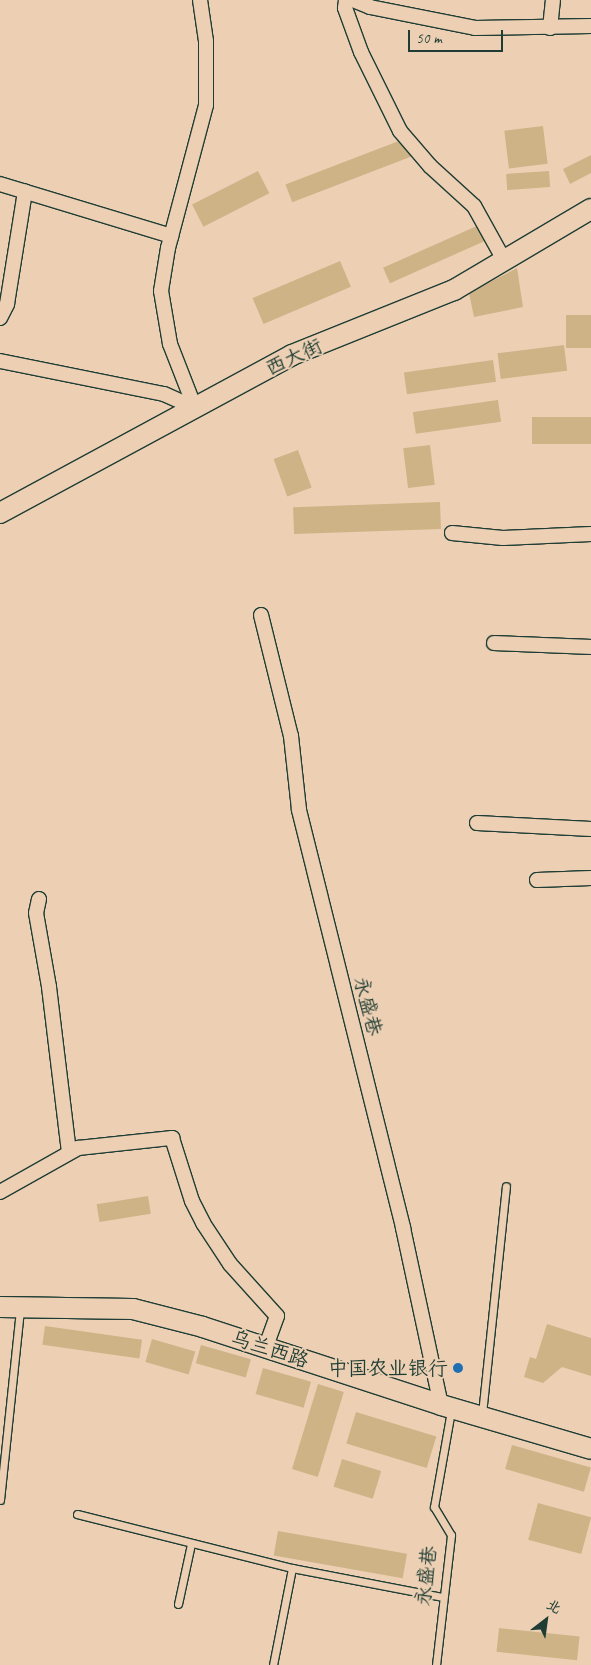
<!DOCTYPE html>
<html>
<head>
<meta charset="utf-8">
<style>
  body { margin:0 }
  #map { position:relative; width:591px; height:1665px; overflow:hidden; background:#edd0b4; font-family:Caveat,"LXGW WenKai TC",sans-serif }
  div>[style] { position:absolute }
  .building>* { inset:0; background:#ceb387; transform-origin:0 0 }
  .roads { filter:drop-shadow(1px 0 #1f3d34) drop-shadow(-1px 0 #1f3d34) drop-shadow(0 1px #1f3d34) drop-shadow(0 -1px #1f3d34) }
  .lane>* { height:7px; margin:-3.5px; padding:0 3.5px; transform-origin:3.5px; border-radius:3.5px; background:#edd0b4 }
  .street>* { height:14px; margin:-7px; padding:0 7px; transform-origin:7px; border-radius:7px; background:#edd0b4 }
  .secondary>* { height:20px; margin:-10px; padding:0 10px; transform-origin:10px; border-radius:10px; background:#edd0b4 }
  .dots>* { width:14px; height:14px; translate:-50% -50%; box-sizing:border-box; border:2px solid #edd0b4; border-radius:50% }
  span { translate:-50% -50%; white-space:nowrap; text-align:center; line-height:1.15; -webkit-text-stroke:4px #edd0b4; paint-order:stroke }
  .street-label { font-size:20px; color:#1f3d34 }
  .poi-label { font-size:20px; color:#1f3d34 }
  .right { translate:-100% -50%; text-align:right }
  .north { position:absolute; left:521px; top:1595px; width:50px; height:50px; -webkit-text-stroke:4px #edd0b4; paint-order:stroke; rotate:30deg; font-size:14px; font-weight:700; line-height:20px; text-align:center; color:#1f3d34 }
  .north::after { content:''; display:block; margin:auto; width:18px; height:22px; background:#1f3d34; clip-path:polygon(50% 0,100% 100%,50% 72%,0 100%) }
  .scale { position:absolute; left:408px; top:30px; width:95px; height:22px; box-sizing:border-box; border:2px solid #1f3d34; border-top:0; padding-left:6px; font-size:15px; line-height:18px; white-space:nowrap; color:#1f3d34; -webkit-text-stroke:4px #edd0b4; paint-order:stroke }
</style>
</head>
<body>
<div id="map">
  <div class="building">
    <i style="left:543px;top:126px;width:38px;height:39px;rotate:83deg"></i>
    <i style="left:404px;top:139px;width:19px;height:127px;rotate:69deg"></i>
    <i style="clip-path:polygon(591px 155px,591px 173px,570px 184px,563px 169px)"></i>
    <i style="left:258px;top:171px;width:25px;height:74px;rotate:63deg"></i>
    <i style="left:549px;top:171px;width:16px;height:43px;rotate:86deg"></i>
    <i style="left:479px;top:225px;width:17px;height:105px;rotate:66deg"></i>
    <i style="left:340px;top:261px;width:28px;height:95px;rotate:67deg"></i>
    <i style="clip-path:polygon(517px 268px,523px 307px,474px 317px,469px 293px)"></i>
    <i style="left:591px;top:315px;width:33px;height:25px;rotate:90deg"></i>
    <i style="left:564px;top:345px;width:26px;height:67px;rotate:83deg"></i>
    <i style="left:493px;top:360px;width:22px;height:90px;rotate:82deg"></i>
    <i style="left:498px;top:400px;width:22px;height:86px;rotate:82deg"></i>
    <i style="left:591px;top:417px;width:27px;height:59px;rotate:90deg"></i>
    <i style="left:430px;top:445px;width:40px;height:27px;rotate:83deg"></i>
    <i style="left:298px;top:450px;width:40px;height:26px;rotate:70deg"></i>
    <i style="left:440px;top:502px;width:27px;height:147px;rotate:88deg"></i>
    <i style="left:148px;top:1196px;width:18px;height:52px;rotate:81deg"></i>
    <i style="clip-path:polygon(547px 1324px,591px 1338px,591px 1376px,562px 1367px,543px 1383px,524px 1377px,530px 1357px,536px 1359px)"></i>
    <i style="left:45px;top:1326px;width:98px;height:19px;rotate:8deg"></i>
    <i style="left:152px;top:1339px;width:45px;height:24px;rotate:16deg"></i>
    <i style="left:201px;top:1345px;width:52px;height:19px;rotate:16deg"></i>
    <i style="left:263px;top:1368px;width:50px;height:27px;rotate:16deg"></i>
    <i style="left:318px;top:1384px;width:27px;height:89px;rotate:17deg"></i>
    <i style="left:356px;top:1412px;width:84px;height:33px;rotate:17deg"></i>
    <i style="left:512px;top:1445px;width:82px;height:25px;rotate:16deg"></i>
    <i style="left:342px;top:1459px;width:41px;height:29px;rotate:17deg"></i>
    <i style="left:538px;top:1503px;width:55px;height:38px;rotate:15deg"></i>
    <i style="left:278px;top:1531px;width:131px;height:25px;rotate:10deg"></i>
    <i style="left:499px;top:1628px;width:81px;height:24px;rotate:6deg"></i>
  </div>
  <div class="roads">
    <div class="lane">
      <i style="left:482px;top:1414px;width:229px;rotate:-84deg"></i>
      <i style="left:0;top:1500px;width:192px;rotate:-84deg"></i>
      <i style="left:77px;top:1514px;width:222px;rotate:14.1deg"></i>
      <i style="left:292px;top:1568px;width:154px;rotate:10.9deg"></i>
      <i style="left:178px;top:1604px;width:61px;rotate:-77.8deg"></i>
      <i style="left:273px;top:1665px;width:99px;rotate:-78.9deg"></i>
      <i style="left:436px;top:1665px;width:131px;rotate:-83.4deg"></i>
      <i style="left:451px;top:1535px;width:33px;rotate:-121deg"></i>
      <i style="left:434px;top:1507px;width:97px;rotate:-80deg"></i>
    </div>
    <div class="street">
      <i style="left:346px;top:0;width:8px;rotate:97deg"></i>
      <i style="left:345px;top:8px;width:47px;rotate:70deg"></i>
      <i style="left:361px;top:52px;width:88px;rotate:63.7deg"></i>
      <i style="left:400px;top:131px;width:46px;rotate:49.4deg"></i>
      <i style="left:430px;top:166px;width:59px;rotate:42.3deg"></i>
      <i style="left:474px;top:206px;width:64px;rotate:61deg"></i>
      <i style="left:353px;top:0;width:18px;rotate:22deg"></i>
      <i style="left:370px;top:7px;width:107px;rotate:11.3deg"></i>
      <i style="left:475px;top:28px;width:116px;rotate:-1deg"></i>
      <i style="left:550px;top:28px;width:28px;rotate:-84deg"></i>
      <i style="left:0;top:184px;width:179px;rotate:16.9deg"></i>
      <i style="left:0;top:318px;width:16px;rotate:-63deg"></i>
      <i style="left:7px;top:304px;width:114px;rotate:-80.9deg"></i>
      <i style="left:0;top:361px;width:167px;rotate:11.4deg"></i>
      <i style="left:164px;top:394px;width:34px;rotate:24deg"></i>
      <i style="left:195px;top:408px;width:69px;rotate:-111.3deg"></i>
      <i style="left:170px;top:344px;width:54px;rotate:-99.6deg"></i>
      <i style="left:161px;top:291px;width:44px;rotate:-80.8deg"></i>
      <i style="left:168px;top:248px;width:148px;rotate:-75.1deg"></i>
      <i style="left:206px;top:105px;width:64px;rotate:-90deg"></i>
      <i style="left:206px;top:41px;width:41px;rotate:-98.3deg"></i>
      <i style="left:452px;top:533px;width:51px;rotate:5.6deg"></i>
      <i style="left:503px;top:538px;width:88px;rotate:-2.6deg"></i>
      <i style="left:261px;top:615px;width:125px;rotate:76.1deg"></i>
      <i style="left:291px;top:736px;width:74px;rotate:83.8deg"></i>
      <i style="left:299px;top:810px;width:431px;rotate:76deg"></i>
      <i style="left:403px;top:1228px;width:181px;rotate:77.9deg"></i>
      <i style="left:494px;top:643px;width:97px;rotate:2.4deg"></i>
      <i style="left:477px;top:823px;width:114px;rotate:3deg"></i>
      <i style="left:537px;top:880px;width:54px;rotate:-2.1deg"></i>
      <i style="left:39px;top:899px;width:14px;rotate:102deg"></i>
      <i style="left:36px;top:913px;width:75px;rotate:80deg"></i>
      <i style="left:49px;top:987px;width:166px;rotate:83.1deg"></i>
      <i style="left:0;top:1192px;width:90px;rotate:-29.4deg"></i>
      <i style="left:78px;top:1148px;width:95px;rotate:-6.1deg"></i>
      <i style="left:172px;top:1138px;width:66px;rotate:72.4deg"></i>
      <i style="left:192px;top:1201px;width:25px;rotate:63deg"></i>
      <i style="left:203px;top:1223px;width:49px;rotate:56.6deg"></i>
      <i style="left:230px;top:1264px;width:70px;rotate:47.9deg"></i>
      <i style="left:277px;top:1316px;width:33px;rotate:110deg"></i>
    </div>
    <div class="secondary">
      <i style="left:0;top:513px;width:332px;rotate:-28.4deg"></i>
      <i style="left:292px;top:355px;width:175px;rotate:-21.9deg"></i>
      <i style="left:454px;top:290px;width:159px;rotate:-30.6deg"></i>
      <i style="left:0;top:1307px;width:133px;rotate:0.9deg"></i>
      <i style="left:133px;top:1309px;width:72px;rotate:14.4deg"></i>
      <i style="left:203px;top:1327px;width:250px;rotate:18.1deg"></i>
      <i style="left:441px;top:1405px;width:156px;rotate:16.3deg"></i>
    </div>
  </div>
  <div class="dots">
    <i style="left:458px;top:1368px;background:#1f6fb2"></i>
  </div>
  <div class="street-label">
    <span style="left:294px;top:357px;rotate:-25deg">西大街</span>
    <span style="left:368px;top:1006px;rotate:76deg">永盛巷</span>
    <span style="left:270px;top:1349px;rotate:18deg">乌兰西路</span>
    <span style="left:426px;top:1576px;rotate:-83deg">永盛巷</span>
  </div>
  <div class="poi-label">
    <span class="right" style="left:448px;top:1368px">中国农业银行</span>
  </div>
  <div class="north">北</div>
  <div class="scale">50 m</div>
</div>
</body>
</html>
